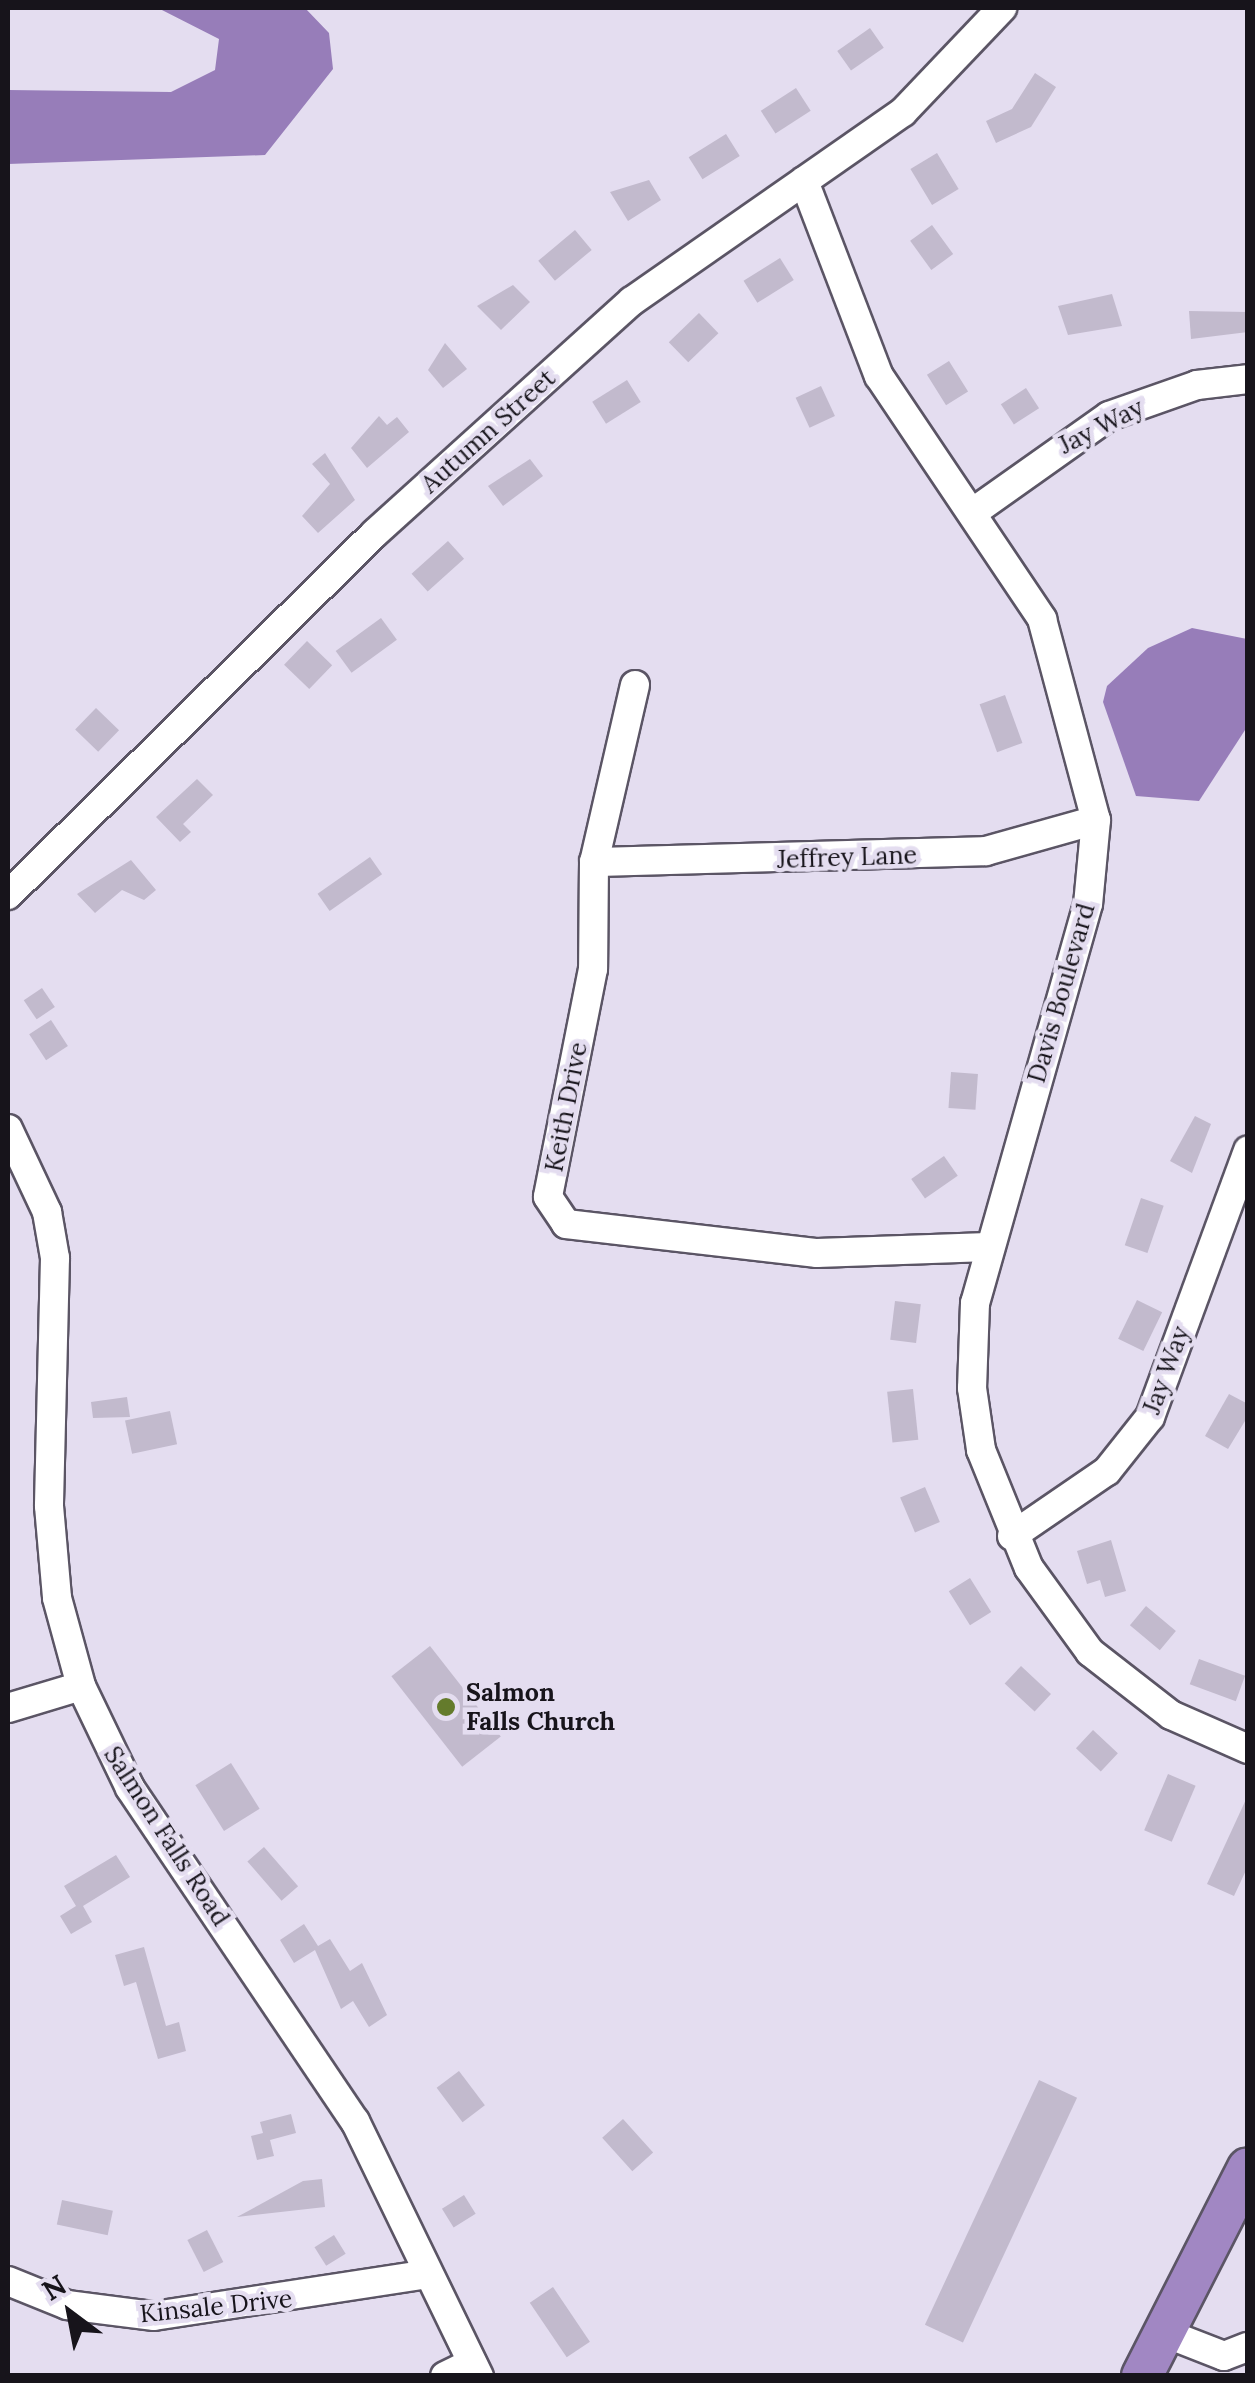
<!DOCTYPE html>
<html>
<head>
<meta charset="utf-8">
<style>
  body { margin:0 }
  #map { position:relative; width:1255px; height:2383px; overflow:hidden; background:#e4ddf0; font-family:Lora,serif }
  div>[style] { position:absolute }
  .water>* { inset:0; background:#977db9 }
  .building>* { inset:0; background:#c2bacd; transform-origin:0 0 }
  .roads { filter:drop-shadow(2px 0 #5b5565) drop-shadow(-2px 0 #5b5565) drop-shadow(0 2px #5b5565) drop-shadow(0 -2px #5b5565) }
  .minor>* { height:28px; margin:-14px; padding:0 14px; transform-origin:14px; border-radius:14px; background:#fff }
  .highway>* { height:40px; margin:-20px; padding:0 20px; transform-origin:20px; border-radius:20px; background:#a187c3 }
  .dots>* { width:28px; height:28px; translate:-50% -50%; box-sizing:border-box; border:5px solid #e4ddf0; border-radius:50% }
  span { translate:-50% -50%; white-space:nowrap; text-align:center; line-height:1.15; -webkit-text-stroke:9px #e4ddf0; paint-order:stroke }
  .street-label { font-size:25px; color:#17141b }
  .poi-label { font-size:25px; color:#17141b; font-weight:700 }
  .left { translate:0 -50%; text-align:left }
  .frame { position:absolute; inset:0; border:10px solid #17141b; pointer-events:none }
  .north { position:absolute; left:20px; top:2263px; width:100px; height:100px; -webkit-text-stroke:8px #e4ddf0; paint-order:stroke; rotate:328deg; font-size:28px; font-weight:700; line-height:40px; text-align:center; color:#17141b }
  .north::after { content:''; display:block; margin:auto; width:35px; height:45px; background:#17141b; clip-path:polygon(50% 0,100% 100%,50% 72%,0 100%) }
</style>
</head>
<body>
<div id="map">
  <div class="water">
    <i style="clip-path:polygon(158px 8px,305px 8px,329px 33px,333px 69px,265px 155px,8px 164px,8px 90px,171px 92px,215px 70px,219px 39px)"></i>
    <i style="clip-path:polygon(1192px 628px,1247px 639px,1247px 727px,1199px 801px,1136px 796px,1103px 702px,1107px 686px,1148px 648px)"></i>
  </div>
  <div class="building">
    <i style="left:870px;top:28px;width:24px;height:40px;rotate:55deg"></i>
    <i style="clip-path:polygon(1035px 73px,1056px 87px,1031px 127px,996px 143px,986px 121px,1012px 109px)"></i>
    <i style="left:796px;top:88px;width:27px;height:42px;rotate:57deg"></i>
    <i style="left:726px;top:134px;width:26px;height:44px;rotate:58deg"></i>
    <i style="left:937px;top:153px;width:42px;height:31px;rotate:59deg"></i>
    <i style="clip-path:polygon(649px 180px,661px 200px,628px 221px,610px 192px)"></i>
    <i style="left:932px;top:225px;width:36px;height:27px;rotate:54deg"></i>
    <i style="left:575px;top:230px;width:26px;height:48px;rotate:50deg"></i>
    <i style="left:780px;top:258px;width:26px;height:43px;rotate:58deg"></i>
    <i style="clip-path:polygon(513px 285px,530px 302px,501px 330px,477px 306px)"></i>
    <i style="clip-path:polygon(1112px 294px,1122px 326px,1068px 335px,1058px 306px)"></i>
    <i style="clip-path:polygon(1189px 311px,1248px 312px,1248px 332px,1191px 339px)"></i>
    <i style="left:699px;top:313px;width:28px;height:42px;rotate:46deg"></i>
    <i style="clip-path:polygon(445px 343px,467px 369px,443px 388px,428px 370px)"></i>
    <i style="left:949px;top:361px;width:36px;height:26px;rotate:58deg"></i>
    <i style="left:627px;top:380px;width:26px;height:41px;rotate:58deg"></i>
    <i style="left:821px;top:386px;width:33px;height:28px;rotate:65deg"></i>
    <i style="left:1026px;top:388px;width:24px;height:30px;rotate:57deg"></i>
    <i style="clip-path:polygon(379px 416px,387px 425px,397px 417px,409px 432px,367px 468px,351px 448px)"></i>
    <i style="clip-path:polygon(325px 453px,355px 500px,318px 533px,302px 516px,330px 484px,312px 464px)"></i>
    <i style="clip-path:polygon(530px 459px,543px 476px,503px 506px,488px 486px)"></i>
    <i style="left:448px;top:541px;width:24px;height:49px;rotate:48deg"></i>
    <i style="left:381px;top:618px;width:27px;height:56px;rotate:54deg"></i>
    <i style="left:307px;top:641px;width:35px;height:33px;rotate:44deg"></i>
    <i style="left:1005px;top:695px;width:51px;height:27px;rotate:70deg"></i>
    <i style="left:96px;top:708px;width:32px;height:30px;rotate:44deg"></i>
    <i style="clip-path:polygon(197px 779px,213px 795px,183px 824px,191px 832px,180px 842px,156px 817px)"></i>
    <i style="left:370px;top:857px;width:21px;height:64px;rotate:55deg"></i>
    <i style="clip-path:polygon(131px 860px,156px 890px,144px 900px,122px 890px,95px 913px,77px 894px)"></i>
    <i style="left:42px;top:988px;width:23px;height:22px;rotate:56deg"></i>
    <i style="left:51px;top:1020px;width:31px;height:26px;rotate:57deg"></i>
    <i style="left:951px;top:1072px;width:27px;height:36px;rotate:4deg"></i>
    <i style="clip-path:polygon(1195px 1116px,1211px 1124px,1192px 1173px,1170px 1161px)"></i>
    <i style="left:944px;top:1156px;width:24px;height:40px;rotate:55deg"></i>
    <i style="left:1141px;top:1198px;width:24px;height:50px;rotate:19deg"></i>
    <i style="left:1137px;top:1300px;width:28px;height:43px;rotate:26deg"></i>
    <i style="left:895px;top:1301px;width:26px;height:39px;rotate:7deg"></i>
    <i style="left:913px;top:1389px;width:51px;height:26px;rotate:84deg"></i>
    <i style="clip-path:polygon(1229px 1394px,1248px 1404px,1248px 1416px,1228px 1449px,1205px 1436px)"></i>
    <i style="clip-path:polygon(127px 1397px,130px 1417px,93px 1418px,91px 1402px)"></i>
    <i style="left:170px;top:1411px;width:34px;height:46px;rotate:78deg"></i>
    <i style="left:925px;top:1487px;width:38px;height:27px;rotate:67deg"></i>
    <i style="clip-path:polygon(1111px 1540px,1126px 1591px,1105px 1597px,1100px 1580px,1087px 1584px,1077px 1551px)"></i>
    <i style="left:970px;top:1578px;width:40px;height:25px;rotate:58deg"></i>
    <i style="left:1146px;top:1606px;width:39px;height:25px;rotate:40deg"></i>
    <i style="left:430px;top:1646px;width:115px;height:49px;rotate:52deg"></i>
    <i style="left:1199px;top:1659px;width:49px;height:27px;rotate:20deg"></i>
    <i style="left:1021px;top:1666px;width:41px;height:24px;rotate:43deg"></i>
    <i style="left:1093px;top:1730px;width:34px;height:25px;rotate:43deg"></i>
    <i style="left:231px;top:1763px;width:54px;height:42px;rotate:58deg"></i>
    <i style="left:1168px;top:1774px;width:30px;height:61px;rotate:23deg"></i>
    <i style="clip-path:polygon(1248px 1795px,1248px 1866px,1234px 1896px,1207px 1884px)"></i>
    <i style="left:264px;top:1847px;width:52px;height:22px;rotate:49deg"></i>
    <i style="clip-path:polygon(116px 1855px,130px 1877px,83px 1906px,92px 1922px,71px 1934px,60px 1916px,76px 1906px,64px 1886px)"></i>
    <i style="clip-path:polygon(304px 1924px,318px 1946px,330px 1939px,350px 1971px,362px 1963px,387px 2015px,369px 2027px,353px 2001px,341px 2009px,315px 1950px,294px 1963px,280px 1940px)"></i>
    <i style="clip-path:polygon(144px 1947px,166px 2026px,179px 2022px,186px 2051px,158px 2059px,136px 1982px,124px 1986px,115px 1955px)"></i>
    <i style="left:459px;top:2071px;width:43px;height:28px;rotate:53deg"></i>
    <i style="left:1039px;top:2080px;width:42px;height:270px;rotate:25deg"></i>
    <i style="clip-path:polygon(291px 2114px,296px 2133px,270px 2140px,274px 2156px,257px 2160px,251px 2136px,263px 2133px,260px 2122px)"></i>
    <i style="left:623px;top:2119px;width:45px;height:28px;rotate:48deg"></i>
    <i style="clip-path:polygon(322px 2179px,325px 2207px,237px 2217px,303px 2181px)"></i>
    <i style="left:464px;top:2195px;width:22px;height:26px;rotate:58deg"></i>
    <i style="left:62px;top:2200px;width:52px;height:25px;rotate:12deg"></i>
    <i style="left:207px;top:2230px;width:36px;height:22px;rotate:63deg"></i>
    <i style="left:334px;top:2235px;width:22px;height:23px;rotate:58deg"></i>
    <i style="left:553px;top:2287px;width:66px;height:28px;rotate:56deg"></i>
  </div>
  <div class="roads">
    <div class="minor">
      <i style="left:804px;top:181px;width:209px;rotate:69deg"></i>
      <i style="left:879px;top:376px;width:293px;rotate:56.1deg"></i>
      <i style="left:1042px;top:619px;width:208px;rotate:75deg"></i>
      <i style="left:1096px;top:820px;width:84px;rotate:95.4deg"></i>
      <i style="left:1088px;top:904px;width:415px;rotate:105.8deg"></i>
      <i style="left:975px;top:1303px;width:85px;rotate:92deg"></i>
      <i style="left:972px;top:1388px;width:63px;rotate:81.7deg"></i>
      <i style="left:981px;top:1450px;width:127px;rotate:67.9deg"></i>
      <i style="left:1029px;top:1568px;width:104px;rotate:54deg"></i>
      <i style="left:1090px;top:1652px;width:103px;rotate:37.9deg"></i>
      <i style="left:1171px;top:1715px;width:84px;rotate:23.8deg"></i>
      <i style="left:972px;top:513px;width:168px;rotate:-35.3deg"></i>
      <i style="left:1109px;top:416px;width:93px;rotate:-19.4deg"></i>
      <i style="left:1197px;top:385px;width:51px;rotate:-6.7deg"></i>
      <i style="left:635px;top:685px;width:182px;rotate:103deg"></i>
      <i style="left:594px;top:862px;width:107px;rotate:90.5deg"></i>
      <i style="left:593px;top:969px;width:232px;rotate:101.2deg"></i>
      <i style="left:548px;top:1197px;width:32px;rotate:56deg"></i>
      <i style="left:566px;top:1224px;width:253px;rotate:6.6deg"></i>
      <i style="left:817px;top:1253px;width:171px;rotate:-2deg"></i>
      <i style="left:594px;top:862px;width:392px;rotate:-1.6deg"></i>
      <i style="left:986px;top:851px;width:114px;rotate:-15.7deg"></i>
      <i style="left:8px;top:895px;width:515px;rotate:-44.61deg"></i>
      <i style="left:375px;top:533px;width:346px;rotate:-42.1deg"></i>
      <i style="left:632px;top:301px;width:330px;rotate:-34.9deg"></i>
      <i style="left:903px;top:112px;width:144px;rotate:-46.4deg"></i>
      <i style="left:8px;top:1129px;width:92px;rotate:64.8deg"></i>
      <i style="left:47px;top:1212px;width:47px;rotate:80.1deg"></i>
      <i style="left:55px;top:1258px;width:248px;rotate:91.4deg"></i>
      <i style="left:49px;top:1506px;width:92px;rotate:85deg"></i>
      <i style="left:57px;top:1598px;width:91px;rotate:74.7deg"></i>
      <i style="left:81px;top:1686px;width:113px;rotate:64.3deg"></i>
      <i style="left:130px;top:1788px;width:402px;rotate:56deg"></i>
      <i style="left:355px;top:2121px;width:284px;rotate:64.1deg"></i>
      <i style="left:1012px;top:1536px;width:115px;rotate:-34.4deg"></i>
      <i style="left:1107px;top:1471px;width:69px;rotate:-51.5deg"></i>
      <i style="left:1150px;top:1417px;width:284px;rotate:-69.8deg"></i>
      <i style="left:8px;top:1708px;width:76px;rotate:-16.8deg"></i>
      <i style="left:8px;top:2281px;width:64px;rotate:22.1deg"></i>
      <i style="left:67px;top:2305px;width:88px;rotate:7.2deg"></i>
      <i style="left:154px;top:2316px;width:276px;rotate:-8.7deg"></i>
      <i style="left:1165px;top:2333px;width:63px;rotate:21.3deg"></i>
      <i style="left:1224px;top:2356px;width:26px;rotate:-21deg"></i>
      <i style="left:445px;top:2376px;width:30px;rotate:-26deg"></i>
    </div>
    <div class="highway">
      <i style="left:1142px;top:2376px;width:233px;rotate:-63deg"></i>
    </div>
  </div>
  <div class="dots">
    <i style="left:446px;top:1707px;background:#647b2c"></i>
  </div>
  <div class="street-label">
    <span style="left:1101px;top:426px;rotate:-27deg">Jay Way</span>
    <span style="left:488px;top:431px;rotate:-42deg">Autumn Street</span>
    <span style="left:847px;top:857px;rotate:-2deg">Jeffrey Lane</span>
    <span style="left:1061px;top:993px;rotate:-74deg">Davis Boulevard</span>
    <span style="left:566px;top:1107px;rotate:-79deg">Keith Drive</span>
    <span style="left:1166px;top:1370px;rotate:-70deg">Jay Way</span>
    <span style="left:167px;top:1836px;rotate:57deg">Salmon Falls Road</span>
    <span style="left:216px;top:2306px;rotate:-6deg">Kinsale Drive</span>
  </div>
  <div class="poi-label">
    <span class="left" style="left:466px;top:1707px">Salmon<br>Falls Church</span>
  </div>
  <div class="frame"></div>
  <div class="north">N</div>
</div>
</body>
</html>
